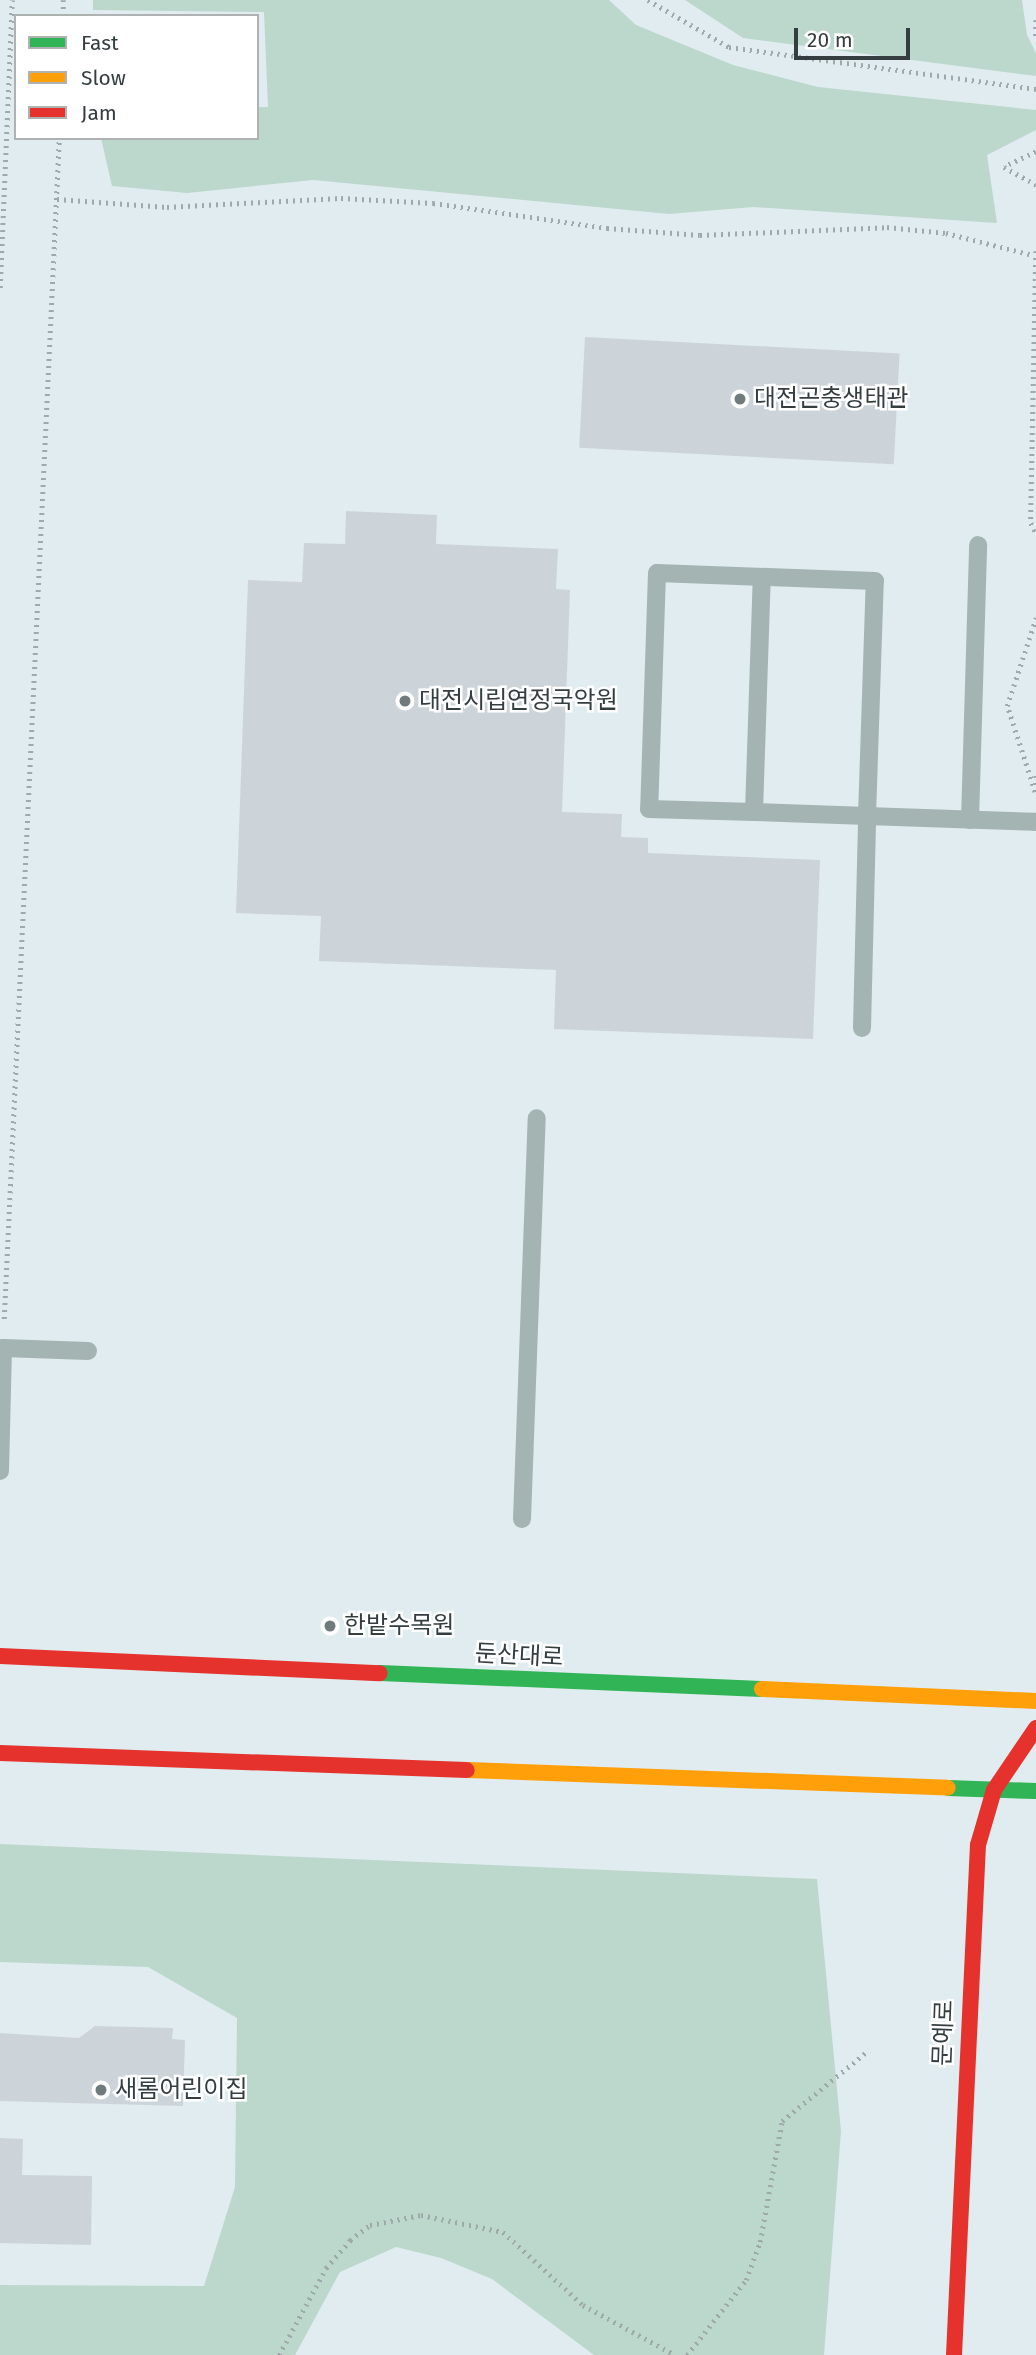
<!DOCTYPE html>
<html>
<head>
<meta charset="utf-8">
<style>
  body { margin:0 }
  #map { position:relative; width:1036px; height:2355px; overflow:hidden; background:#e0ecf0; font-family:"Fira Sans","Noto Sans KR",sans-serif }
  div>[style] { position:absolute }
  .forest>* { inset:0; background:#bcd8cc }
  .building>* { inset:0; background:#ccd4d9; transform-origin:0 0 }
  .path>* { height:4.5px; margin-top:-2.25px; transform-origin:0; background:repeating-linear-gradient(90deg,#9daaa9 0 2px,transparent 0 7px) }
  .lane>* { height:18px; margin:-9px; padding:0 9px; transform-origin:9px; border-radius:9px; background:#a3b4b3 }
  .fast>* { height:16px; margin:-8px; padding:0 8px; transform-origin:8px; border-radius:8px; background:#30b455 }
  .slow>* { height:16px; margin:-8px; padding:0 8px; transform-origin:8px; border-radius:8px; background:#ff9f0a }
  .jam>* { height:16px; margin:-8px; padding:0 8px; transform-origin:8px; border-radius:8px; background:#e5322d }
  .dots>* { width:19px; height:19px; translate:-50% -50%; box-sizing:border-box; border:4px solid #fff; border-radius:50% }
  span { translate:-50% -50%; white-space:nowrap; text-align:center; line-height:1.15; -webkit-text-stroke:5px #fff; paint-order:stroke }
  .poi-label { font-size:24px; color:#343e40 }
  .left { translate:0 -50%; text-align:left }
  .street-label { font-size:24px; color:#343e40 }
  .legend { position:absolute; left:14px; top:14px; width:245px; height:126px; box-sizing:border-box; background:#fff; border:2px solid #aeb2b3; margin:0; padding:9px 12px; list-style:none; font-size:21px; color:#343e40 }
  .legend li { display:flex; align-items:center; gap:14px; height:35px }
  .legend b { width:35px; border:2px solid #aeb2b3 }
  .scale { position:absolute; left:794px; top:28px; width:116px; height:32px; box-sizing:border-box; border:4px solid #343e40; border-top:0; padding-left:9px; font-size:21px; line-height:24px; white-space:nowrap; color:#343e40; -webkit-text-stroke:5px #fff; paint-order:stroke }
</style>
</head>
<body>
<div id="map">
  <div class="forest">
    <i style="clip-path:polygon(93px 0,609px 0,636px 25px,733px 65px,818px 87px,1036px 110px,1036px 130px,987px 155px,997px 223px,753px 207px,669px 214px,313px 180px,187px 193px,112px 186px,101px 138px,257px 138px,257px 107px,268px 107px,264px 12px,93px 10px)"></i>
    <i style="clip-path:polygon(685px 0,1022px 0,1027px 35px,1036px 53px,1036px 76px,743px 38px)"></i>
    <i style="clip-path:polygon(0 1844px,817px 1879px,841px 2131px,824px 2355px,594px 2355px,492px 2279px,441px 2258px,396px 2247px,340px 2272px,295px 2355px,0 2355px,0 2285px,204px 2286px,235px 2187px,237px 2018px,148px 1967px,0 1962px)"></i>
  </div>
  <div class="building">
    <i style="left:585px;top:337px;width:315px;height:111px;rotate:3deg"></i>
    <i style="clip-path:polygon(346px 511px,437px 515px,436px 544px,558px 549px,556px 589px,570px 590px,562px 812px,622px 814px,621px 837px,648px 838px,648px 853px,820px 860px,813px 1039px,554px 1029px,556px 970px,319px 961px,321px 916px,236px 913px,248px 580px,302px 582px,304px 543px,345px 544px)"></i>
    <i style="clip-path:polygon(95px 2026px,173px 2028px,172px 2039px,185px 2040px,183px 2106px,0 2101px,0 2033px,79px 2038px)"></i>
    <i style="clip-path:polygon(0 2138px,23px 2139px,22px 2175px,92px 2176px,91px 2245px,0 2243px)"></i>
  </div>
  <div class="path">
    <i style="left:648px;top:0;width:94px;rotate:30.1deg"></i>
    <i style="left:729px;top:47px;width:310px;rotate:7.8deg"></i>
    <i style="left:63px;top:16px;width:16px;rotate:-90deg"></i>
    <i style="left:1036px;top:20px;width:16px;rotate:90deg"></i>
    <i style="left:1036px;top:152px;width:35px;rotate:155deg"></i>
    <i style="left:1004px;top:167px;width:37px;rotate:29deg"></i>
    <i style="left:57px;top:199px;width:110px;rotate:4.2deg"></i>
    <i style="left:167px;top:207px;width:174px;rotate:-3deg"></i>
    <i style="left:341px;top:198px;width:92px;rotate:3.1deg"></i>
    <i style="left:433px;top:203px;width:176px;rotate:8.2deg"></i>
    <i style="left:607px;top:228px;width:93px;rotate:4.3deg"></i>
    <i style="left:700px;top:235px;width:187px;rotate:-2.4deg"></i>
    <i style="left:887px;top:227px;width:59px;rotate:5.8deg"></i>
    <i style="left:946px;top:233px;width:90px;rotate:14.2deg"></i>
    <i style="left:1036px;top:251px;width:272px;rotate:91.1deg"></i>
    <i style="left:1031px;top:523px;width:11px;rotate:63deg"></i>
    <i style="left:0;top:288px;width:288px;rotate:-87.6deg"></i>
    <i style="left:1035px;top:792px;width:90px;rotate:-108deg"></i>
    <i style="left:1007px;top:706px;width:93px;rotate:-71.8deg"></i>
    <i style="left:1035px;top:792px;width:17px;rotate:-87deg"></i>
    <i style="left:4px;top:1319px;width:1182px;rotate:-87.33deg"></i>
    <i style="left:279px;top:2355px;width:99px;rotate:-61.6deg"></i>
    <i style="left:326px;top:2268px;width:37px;rotate:-49deg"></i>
    <i style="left:350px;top:2240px;width:25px;rotate:-37deg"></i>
    <i style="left:370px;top:2225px;width:52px;rotate:-11.1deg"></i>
    <i style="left:421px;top:2215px;width:84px;rotate:11.7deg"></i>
    <i style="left:503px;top:2232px;width:108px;rotate:42.4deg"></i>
    <i style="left:583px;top:2305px;width:105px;rotate:28.5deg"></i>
    <i style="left:687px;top:2355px;width:95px;rotate:-51.8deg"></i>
    <i style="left:746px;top:2280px;width:40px;rotate:-69.8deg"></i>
    <i style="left:760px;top:2242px;width:123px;rotate:-79.7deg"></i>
    <i style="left:782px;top:2121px;width:112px;rotate:-39.2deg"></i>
  </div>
  <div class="lane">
    <i style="left:754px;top:812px;width:235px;rotate:-88.1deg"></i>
    <i style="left:970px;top:820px;width:275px;rotate:-88.3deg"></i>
    <i style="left:862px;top:1028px;width:212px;rotate:-88.6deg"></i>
    <i style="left:867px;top:816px;width:235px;rotate:-88.1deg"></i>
    <i style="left:875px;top:581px;width:218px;rotate:-177.9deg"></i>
    <i style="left:657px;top:573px;width:236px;rotate:91.9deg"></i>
    <i style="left:649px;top:809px;width:105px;rotate:1.6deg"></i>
    <i style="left:754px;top:812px;width:113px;rotate:2deg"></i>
    <i style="left:867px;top:816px;width:168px;rotate:2deg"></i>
    <i style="left:1035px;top:822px;width:1px"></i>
    <i style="left:0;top:1471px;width:123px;rotate:-88.6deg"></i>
    <i style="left:3px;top:1348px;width:85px;rotate:2deg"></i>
    <i style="left:522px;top:1519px;width:401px;rotate:-87.9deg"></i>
  </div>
  <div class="fast">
    <i style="left:380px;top:1673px;width:382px;rotate:2.4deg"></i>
    <i style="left:948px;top:1788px;width:88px;rotate:2deg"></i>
  </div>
  <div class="slow">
    <i style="left:762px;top:1689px;width:274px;rotate:2.5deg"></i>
    <i style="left:467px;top:1770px;width:481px;rotate:2.1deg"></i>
  </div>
  <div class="jam">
    <i style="left:0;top:1656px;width:380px;rotate:2.6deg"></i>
    <i style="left:0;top:1753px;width:467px;rotate:2.1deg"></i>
    <i style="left:954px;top:2355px;width:511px;rotate:-87.31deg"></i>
    <i style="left:978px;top:1845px;width:57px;rotate:-73.8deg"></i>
    <i style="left:994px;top:1790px;width:75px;rotate:-55.9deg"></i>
  </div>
  <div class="dots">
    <i style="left:740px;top:399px;background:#707b7e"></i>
    <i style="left:405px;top:701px;background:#707b7e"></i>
    <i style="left:330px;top:1626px;background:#707b7e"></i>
    <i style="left:101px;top:2090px;background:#707b7e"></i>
  </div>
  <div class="poi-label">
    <span class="left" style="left:754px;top:399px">대전곤충생태관</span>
    <span class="left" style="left:419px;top:701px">대전시립연정국악원</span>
    <span class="left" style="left:344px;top:1626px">한밭수목원</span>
    <span class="left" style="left:115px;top:2090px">새롬어린이집</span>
  </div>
  <div class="street-label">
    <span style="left:519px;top:1656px;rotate:3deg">둔산대로</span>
    <span style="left:944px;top:2033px;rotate:-88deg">문예로</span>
  </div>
  <ul class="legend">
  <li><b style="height:9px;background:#30b455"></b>Fast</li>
  <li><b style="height:9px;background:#ff9f0a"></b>Slow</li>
  <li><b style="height:9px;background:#e5322d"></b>Jam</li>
  </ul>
  <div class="scale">20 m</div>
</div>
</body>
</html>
